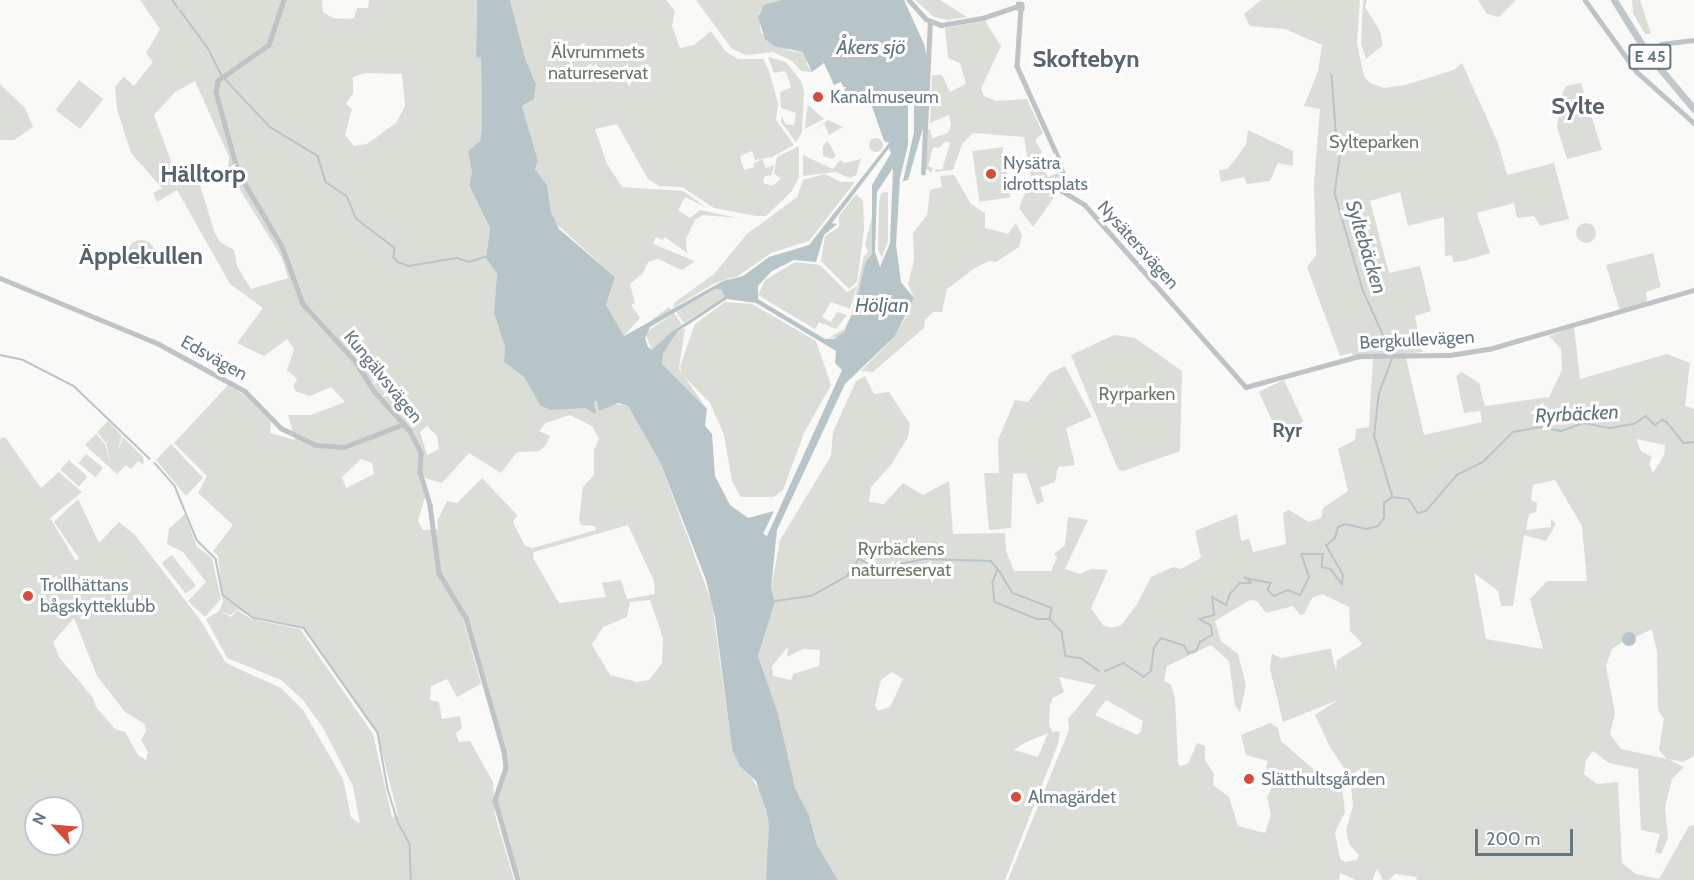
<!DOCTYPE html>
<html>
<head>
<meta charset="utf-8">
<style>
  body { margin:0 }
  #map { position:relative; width:1694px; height:880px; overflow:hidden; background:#f9f9f7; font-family:Cabin,sans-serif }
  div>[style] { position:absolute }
  .green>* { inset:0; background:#daded7; transform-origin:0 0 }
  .round { border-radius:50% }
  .water>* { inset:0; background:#b8c5c8 }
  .stream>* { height:1.5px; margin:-0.75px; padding:0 0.75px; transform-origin:0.75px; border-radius:0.75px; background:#b8c5c8 }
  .minor>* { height:4.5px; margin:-2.25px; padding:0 2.25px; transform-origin:2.25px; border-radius:2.25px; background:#bec4c6 }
  .highway>* { height:7px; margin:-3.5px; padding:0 3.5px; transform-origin:3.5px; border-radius:3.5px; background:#c0c8cb }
  .dots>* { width:16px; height:16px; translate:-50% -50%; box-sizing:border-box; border:3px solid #fff; border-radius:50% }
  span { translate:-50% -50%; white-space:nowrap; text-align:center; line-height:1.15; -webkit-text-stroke:6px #fff; paint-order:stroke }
  .shield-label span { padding:2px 4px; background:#fff; border:2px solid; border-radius:4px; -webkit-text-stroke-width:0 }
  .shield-label { font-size:16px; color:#667880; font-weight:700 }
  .park-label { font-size:18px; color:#6b7965 }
  .poi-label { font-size:18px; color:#667880 }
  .left { translate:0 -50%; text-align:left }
  .street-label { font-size:18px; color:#667880 }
  .water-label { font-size:20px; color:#61767a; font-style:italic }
  .neighbourhood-label { font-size:20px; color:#58656c; font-weight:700 }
  .district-label { font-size:24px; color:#58656c; font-weight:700 }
  .north { position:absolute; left:24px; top:796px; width:60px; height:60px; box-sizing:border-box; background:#fff; border:2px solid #c2c9cc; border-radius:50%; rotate:296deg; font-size:16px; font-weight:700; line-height:24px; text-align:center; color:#667880 }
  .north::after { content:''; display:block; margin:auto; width:21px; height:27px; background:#d74b3a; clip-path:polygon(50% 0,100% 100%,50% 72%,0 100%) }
  .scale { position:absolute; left:1475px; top:829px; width:98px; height:27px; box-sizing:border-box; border:3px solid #667880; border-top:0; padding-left:8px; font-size:18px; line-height:21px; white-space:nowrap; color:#667880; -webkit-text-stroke:4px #fff; paint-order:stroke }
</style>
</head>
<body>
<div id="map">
  <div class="green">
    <i style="clip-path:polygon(evenodd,140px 0,322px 0,323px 12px,333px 18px,349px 19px,354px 18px,357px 8px,368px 8px,369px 0,477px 0,476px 42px,477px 58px,481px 57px,482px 128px,480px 141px,468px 151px,472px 173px,469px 185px,490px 228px,486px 256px,497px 274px,494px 313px,505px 347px,504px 362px,524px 377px,540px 405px,585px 407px,595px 413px,594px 402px,597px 401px,628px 406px,660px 462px,712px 603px,732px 749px,761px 792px,770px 829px,766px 880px,519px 880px,496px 800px,507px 768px,505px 750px,467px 618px,461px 612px,481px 684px,457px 697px,447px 679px,431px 686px,430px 700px,439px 702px,442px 719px,460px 716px,462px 728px,456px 733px,459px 742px,470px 741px,493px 782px,495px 815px,514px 880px,0 880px,0 439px,5px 437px,41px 488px,59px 472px,82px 492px,50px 518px,76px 561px,79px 558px,54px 522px,78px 499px,99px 543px,119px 522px,136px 536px,201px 621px,226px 663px,281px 688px,303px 710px,343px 779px,351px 817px,360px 824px,353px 786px,323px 728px,303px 700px,281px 680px,227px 658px,206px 619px,219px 611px,223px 602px,218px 556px,213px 551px,233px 525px,198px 493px,207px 476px,174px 443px,228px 385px,246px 396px,271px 422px,270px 433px,295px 440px,288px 415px,311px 415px,345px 402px,331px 387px,310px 396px,297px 392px,293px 387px,297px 379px,287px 370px,294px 349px,287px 339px,264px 356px,237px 343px,263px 308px,230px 284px,177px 190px,157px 202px,153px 193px,162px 188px,131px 153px,117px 109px,115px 86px,124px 77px,134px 86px,153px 62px,146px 53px,160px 29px,140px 0,365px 73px,402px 74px,405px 106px,396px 123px,367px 144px,354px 146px,345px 135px,352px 109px,346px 104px,353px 93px,353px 77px,365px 73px,140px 0,195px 81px,229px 157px,228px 170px,282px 258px,288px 278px,251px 289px,237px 266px,234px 250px,220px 242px,214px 231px,200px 185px,176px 175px,154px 115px,175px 92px,195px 81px,140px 0,570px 415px,592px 426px,599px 439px,594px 450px,594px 475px,583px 487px,579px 520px,581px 525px,595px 526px,596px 530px,533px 548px,525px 546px,513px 522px,517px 515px,482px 478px,457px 503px,447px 501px,437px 521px,438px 529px,423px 530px,418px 521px,425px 497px,419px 476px,442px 483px,469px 453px,501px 473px,517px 452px,539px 451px,546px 445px,550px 436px,539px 431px,546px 423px,570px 415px,140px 0,427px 426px,437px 436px,439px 449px,427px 455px,420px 432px,427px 426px,140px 0,361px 459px,372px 463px,374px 474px,346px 488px,342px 477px,361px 459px,140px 0,628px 525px,654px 581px,655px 594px,627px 599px,621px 580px,602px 583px,606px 597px,559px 603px,533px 558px,534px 552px,628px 525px,140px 0,650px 600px,663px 638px,662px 663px,649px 680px,637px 682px,610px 675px,592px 645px,603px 627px,627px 617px,630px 602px,650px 600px,140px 0,237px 609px,252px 617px,304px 627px,377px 732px,398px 816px,392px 817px,373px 734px,300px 629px,251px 619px,237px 610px,231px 617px,221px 612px,231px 615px,237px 609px,140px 0,74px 618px,97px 676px,125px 712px,145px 724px,146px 731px,141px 740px,148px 752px,146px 760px,138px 755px,125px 732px,115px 729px,96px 707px,93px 698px,59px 657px,53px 642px,74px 618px,140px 0,36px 808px,72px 808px,72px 844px,36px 844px,36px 808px)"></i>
    <i style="clip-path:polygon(510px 0,666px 0,675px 11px,672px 26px,680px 48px,694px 45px,711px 31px,726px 52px,738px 59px,763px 59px,769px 71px,778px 103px,776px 120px,794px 145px,772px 157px,755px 160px,752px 151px,740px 156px,744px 170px,755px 167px,753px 164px,762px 159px,766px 168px,774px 165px,772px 175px,765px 176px,763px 183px,772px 186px,781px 179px,774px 173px,777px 157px,799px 146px,799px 177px,791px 192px,766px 216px,756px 216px,714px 208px,682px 187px,659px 186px,648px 179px,617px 124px,595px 129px,607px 164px,622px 187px,683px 191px,707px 208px,685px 197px,678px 210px,690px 218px,700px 210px,738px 218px,703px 215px,695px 220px,686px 239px,687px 253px,665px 237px,662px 240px,656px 237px,653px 244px,695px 261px,682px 270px,658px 259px,648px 262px,643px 273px,630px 284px,635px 303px,631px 305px,640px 318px,623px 337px,606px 305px,615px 277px,552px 220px,547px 185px,535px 169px,538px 161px,522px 106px,536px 84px,526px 61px)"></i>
    <i style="clip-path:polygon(696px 0,781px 0,765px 5px,759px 13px,761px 33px,791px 51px,803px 52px,809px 59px,806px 63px,812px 72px,801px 71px,792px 61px,773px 52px,746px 55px,732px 49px)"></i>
    <i style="clip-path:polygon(915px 0,940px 0,967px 17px,948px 20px,934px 17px)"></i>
    <i style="clip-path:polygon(evenodd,1261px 0,1360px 0,1357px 43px,1364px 76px,1370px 83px,1384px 88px,1405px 85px,1454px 70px,1462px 63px,1498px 143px,1507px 175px,1554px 163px,1569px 219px,1540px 226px,1534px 216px,1517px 218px,1514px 203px,1477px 213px,1490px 253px,1463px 261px,1453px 262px,1452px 255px,1445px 256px,1444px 217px,1408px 226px,1400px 192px,1370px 201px,1389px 273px,1420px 266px,1431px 311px,1415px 316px,1422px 352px,1405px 354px,1424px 435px,1482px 422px,1480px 411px,1464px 413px,1456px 376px,1462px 372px,1479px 383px,1485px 406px,1549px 397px,1562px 370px,1561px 349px,1549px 336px,1574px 327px,1580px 379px,1667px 354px,1690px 363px,1685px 406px,1694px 409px,1694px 756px,1683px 762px,1668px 759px,1684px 767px,1672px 779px,1665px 807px,1668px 838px,1661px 854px,1655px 852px,1660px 834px,1641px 830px,1638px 769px,1609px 763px,1593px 751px,1586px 760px,1584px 774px,1597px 784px,1618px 782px,1622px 863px,1636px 874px,1659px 879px,1689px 826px,1694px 825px,1694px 880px,1416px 880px,1417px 877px,1395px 874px,1389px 880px,1383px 880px,1377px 869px,1372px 880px,1356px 880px,1340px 873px,1339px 880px,1008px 880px,1069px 730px,1068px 719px,1096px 685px,1059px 677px,1064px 692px,1053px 698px,1050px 705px,1049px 723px,1052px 732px,1060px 731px,1058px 744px,1005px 880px,838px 880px,817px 845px,809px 815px,795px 788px,758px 656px,775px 598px,771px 588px,780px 540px,831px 456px,833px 432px,856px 381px,865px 376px,874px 394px,889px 392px,910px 424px,908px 437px,891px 465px,871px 487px,869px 502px,884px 504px,903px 483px,923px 495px,949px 481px,953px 534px,1005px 533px,1006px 551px,1014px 571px,1051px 571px,1057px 558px,1054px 554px,1065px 545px,1068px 517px,1088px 520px,1065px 569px,1080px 574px,1091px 569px,1108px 570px,1091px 608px,1103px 625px,1111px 628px,1121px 625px,1136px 606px,1151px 577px,1173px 567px,1181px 569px,1201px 558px,1195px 531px,1237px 514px,1241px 541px,1249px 539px,1253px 552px,1286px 544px,1283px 513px,1289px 510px,1309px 522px,1321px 518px,1323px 508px,1348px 491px,1338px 449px,1355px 440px,1356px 429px,1369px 427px,1373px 358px,1355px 360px,1352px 353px,1340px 356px,1307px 267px,1316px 255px,1314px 184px,1320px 109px,1304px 106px,1318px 71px,1322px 45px,1285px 29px,1250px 26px,1244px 14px,1261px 0,1636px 439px,1665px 445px,1664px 455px,1653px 473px,1649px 464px,1652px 457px,1641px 451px,1636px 439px,1261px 0,1555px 480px,1582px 526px,1587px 581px,1547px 581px,1530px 599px,1543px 649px,1486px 639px,1474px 573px,1498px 591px,1501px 606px,1513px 606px,1524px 535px,1546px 541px,1556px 524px,1551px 519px,1551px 527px,1526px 530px,1529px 514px,1536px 512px,1537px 503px,1531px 500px,1533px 485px,1555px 480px,1261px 0,1322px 594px,1349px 607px,1350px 631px,1362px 643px,1360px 646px,1337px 660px,1336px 671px,1331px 649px,1328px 649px,1282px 658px,1272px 654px,1270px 669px,1283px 722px,1338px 700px,1315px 715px,1330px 747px,1350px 777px,1353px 806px,1346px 830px,1349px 844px,1359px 855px,1357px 860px,1345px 862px,1340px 859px,1335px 832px,1345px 812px,1342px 787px,1327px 781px,1281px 741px,1278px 728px,1270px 723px,1241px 735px,1246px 755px,1268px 761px,1266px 767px,1276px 779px,1267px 797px,1271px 814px,1265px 833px,1238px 826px,1229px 797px,1213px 785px,1214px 774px,1205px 760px,1205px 746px,1197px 743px,1188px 764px,1180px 766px,1178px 763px,1175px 698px,1171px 685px,1164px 681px,1167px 666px,1211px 645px,1229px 661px,1235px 706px,1240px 712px,1246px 685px,1238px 654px,1221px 641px,1215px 621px,1250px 600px,1257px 601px,1266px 613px,1293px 606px,1300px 615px,1304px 614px,1312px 598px,1322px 594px,1261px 0,1652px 629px,1657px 652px,1658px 710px,1664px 719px,1659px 750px,1667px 759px,1621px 749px,1610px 734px,1615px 713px,1606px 666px,1612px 649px,1634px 634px,1636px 637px,1652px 629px,1261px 0,788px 647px,787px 657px,803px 649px,820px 650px,819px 666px,793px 674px,791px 680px,773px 676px,772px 666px,788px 647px,1261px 0,892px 672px,903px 679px,890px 707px,878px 711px,875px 705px,881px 680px,892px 672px,1261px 0,1106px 700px,1143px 721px,1141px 732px,1137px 735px,1095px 715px,1106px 700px,1261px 0,1048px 733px,1038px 757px,1014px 750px,1024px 743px,1048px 733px)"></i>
    <i style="clip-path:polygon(1363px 0,1367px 0,1365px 7px,1380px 31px,1383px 45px,1366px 59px,1361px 44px)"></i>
    <i style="clip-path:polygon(1478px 0,1516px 0,1499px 17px,1487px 14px)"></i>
    <i style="clip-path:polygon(1632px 0,1640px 0,1651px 34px,1645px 34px,1633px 13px)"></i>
    <i style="clip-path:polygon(985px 21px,1001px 46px,981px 89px,984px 96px,996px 101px,1027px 99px,1043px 133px,1035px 140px,1042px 152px,1038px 160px,1048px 177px,1058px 173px,1060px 178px,1055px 196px,1033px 227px,1019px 208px,1031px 178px,1024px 137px,973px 133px,962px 144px,953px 170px,935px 172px,936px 169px,942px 170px,950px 143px,946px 141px,939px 148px,933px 147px,928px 166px,933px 168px,931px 173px,924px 166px,927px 131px,930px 129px,932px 138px,936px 137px,948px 133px,951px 125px,949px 115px,930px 123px,932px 75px,942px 75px,950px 92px,966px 84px,960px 63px,948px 58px,945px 28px)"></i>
    <i style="clip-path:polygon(768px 57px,786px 62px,801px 81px,804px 92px,802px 132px,796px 142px,781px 122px,782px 116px,785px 124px,794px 125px,796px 113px,781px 108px,780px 92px,791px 88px,789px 80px,785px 71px,774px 73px)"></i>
    <i style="left:79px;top:80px;width:31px;height:38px;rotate:38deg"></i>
    <i style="clip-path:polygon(1581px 83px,1602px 150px,1567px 159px,1557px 127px,1563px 92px,1566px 86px)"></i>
    <i style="clip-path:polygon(0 84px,25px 108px,33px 127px,14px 140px,0 140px)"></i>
    <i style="clip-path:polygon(808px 105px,824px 119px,805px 129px,806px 117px)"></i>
    <i style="clip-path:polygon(828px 120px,843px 127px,829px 135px,824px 124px,810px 134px)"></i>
    <i style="clip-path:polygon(1248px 130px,1293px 151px,1293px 166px,1278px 163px,1270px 181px,1247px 184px,1244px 177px,1221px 182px,1219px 170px,1227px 169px,1235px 160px,1246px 144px)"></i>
    <i class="round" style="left:869px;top:138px;width:14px;height:14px"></i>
    <i style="clip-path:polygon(828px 141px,836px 156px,832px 159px,823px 156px,823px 146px)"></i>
    <i style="left:1003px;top:147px;width:51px;height:31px;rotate:82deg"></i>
    <i style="clip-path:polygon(803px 155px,833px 169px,840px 160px,844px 163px,861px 159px,856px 175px,850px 178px,835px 172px,803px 176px)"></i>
    <i style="clip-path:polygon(825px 174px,841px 182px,855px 182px,809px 241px,771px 253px,738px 276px,715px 283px,673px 308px,674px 303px,714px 274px,747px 234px,797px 197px,803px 180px)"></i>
    <i style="clip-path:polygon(954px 175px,971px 204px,985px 213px,985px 228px,1008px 234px,1016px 223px,1022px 235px,1019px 247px,996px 262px,989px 261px,975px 268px,947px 289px,942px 312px,933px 312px,925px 320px,924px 328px,873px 372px,861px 371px,895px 336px,907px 315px,914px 298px,908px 284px,914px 260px,913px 233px,927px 215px,930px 190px,942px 187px,940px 176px)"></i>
    <i style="clip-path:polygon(888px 192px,888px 241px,882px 257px,878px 251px,879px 203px,881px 193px)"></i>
    <i style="clip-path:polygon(856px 194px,863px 201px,864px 230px,857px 282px,849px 289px,821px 261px,825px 236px,839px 227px,839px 216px)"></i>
    <i style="clip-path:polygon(872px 217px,872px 254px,865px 263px,858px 295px,850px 320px,841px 336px,827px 339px,844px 329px,851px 315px,864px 256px,868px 252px,865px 244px)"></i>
    <i class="round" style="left:1576px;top:223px;width:20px;height:20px"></i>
    <i class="round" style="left:127px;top:240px;width:28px;height:28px"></i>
    <i style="clip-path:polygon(1653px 253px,1661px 287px,1646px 292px,1647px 303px,1620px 311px,1606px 265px)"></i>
    <i style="clip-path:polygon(795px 262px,820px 265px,847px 292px,857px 286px,850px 309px,831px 302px,822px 317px,831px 322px,837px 312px,847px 315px,836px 329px,819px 322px,815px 329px,758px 295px,765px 280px)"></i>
    <i style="clip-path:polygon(715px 289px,721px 289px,726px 295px,684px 323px,676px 312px)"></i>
    <i style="clip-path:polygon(725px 302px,752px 304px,816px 341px,831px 385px,804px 433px,783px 490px,774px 497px,741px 497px,732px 481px,724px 435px,710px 403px,682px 374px,680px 366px,695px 324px)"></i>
    <i style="left:669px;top:307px;width:5px;height:27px;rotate:53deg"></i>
    <i style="clip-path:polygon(674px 313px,682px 325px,652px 351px,645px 333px)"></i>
    <i style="clip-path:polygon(685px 328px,679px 369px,707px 409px,661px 364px,663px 354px,677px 332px)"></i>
    <i style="clip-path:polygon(1114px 335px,1135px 338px,1182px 371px,1180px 451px,1123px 471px,1118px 469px,1071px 355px)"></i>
    <i style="clip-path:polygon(1065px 366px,1092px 417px,1066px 428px,1075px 465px,1058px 467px,1055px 482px,1040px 487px,1044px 501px,1037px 505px,1026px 473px,1013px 474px,1011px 528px,989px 530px,984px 473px,999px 473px,998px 440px,1015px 400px,1028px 402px,1050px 373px)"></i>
    <i style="left:1284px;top:380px;width:51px;height:28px;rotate:65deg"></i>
    <i style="clip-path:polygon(108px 421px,122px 436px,117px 454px,123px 437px,143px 457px,144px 465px,138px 461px,131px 469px,126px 465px,117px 474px,85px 445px,96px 434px,105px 444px,111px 464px,106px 443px,97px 432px)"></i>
    <i style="clip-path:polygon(171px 444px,203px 478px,186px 496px,156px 460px)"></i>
    <i style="left:86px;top:454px;width:22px;height:12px;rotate:39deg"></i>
    <i style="left:69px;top:460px;width:25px;height:13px;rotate:42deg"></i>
    <i style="clip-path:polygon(185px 514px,197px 547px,212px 558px,221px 599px,205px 617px,188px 601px,206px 582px,183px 552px,167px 544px,169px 529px)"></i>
    <i style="left:172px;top:555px;width:39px;height:13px;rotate:52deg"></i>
  </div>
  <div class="water">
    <i style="clip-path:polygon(evenodd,477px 0,510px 0,526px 61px,536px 84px,534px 99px,522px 106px,538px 161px,535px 169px,547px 185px,551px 212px,559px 229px,615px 277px,606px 305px,624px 336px,723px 281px,743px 276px,769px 257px,809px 245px,889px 143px,884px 141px,870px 101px,855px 92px,846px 93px,841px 82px,834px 85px,824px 63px,812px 72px,803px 52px,774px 46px,765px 39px,758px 17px,764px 5px,781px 0,904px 0,924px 44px,929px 67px,925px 121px,908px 180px,903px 181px,914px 132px,914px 97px,908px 96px,908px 145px,900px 178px,896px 245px,901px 282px,914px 298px,895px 336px,845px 384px,777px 530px,771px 588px,775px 601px,758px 656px,778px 714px,795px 788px,809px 815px,817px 845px,838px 880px,766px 880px,769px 826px,766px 810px,756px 781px,740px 766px,732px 749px,715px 617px,706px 580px,660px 462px,628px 406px,618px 403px,599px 411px,597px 401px,594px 402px,596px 414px,585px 408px,550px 410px,540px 405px,524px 377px,504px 362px,505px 347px,494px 313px,497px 274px,486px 258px,490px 228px,469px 185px,472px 173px,468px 151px,480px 141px,482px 128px,481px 57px,477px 58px,476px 54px,477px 0,889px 148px,891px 153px,872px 185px,872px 254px,865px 263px,855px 308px,844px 332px,834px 339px,825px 339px,758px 299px,758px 286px,772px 271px,794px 260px,816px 262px,824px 235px,837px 224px,832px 223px,889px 148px,477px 0,893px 168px,890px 243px,880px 267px,875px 252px,877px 192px,893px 168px,477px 0,715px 289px,721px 289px,725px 296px,669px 334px,652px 350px,648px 347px,645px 338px,650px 327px,715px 289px,477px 0,727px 299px,756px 303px,836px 351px,835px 363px,842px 370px,767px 536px,763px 534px,774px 511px,748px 518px,730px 505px,715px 476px,712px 434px,705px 426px,707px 409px,662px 364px,663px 354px,677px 332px,727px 299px)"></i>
    <i class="round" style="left:1622px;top:632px;width:14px;height:14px"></i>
  </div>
  <div class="stream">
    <i style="left:173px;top:0;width:9px;rotate:58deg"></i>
    <i style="left:180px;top:10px;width:47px;rotate:53.6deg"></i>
    <i style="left:208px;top:48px;width:30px;rotate:63deg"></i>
    <i style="left:1332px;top:75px;width:55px;rotate:85.8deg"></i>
    <i style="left:1336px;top:130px;width:23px;rotate:77deg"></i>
    <i style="left:1341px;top:152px;width:41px;rotate:98.3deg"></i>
    <i style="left:1335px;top:193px;width:101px;rotate:73.9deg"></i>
    <i style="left:1363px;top:290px;width:68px;rotate:65.7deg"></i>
    <i style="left:225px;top:79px;width:66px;rotate:46.8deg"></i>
    <i style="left:270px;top:127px;width:56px;rotate:31.1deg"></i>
    <i style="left:318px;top:156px;width:27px;rotate:73deg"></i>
    <i style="left:326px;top:182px;width:25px;rotate:34deg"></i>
    <i style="left:347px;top:196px;width:25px;rotate:67deg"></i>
    <i style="left:357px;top:219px;width:48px;rotate:37.3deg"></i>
    <i style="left:395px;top:248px;width:10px;rotate:96deg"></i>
    <i style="left:394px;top:258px;width:6px;rotate:45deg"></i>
    <i style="left:398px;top:262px;width:12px;rotate:20deg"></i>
    <i style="left:409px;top:266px;width:49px;rotate:-9.5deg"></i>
    <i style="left:457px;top:258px;width:13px;rotate:18deg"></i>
    <i style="left:469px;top:262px;width:19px;rotate:-18deg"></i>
    <i style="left:0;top:355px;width:24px;rotate:12deg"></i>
    <i style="left:23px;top:360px;width:57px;rotate:27deg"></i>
    <i style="left:74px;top:386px;width:105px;rotate:43.8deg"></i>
    <i style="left:155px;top:463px;width:30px;rotate:49deg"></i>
    <i style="left:175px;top:486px;width:58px;rotate:67.8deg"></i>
    <i style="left:197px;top:540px;width:27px;rotate:45deg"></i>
    <i style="left:216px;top:559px;width:37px;rotate:79deg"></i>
    <i style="left:223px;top:595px;width:39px;rotate:37deg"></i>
    <i style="left:254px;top:618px;width:51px;rotate:11.3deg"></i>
    <i style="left:304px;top:628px;width:128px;rotate:54.8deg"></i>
    <i style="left:378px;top:733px;width:57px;rotate:79.9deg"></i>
    <i style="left:388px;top:789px;width:37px;rotate:73deg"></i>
    <i style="left:399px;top:824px;width:23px;rotate:61deg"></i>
    <i style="left:410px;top:844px;width:36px;rotate:88deg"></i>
    <i style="left:1392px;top:496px;width:63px;rotate:-106.7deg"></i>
    <i style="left:1374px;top:436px;width:43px;rotate:-83.4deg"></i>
    <i style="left:1379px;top:393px;width:36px;rotate:-69deg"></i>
    <i style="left:999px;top:570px;width:27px;rotate:59deg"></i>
    <i style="left:1013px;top:593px;width:42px;rotate:21deg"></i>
    <i style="left:1052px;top:608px;width:10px;rotate:101deg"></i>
    <i style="left:775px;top:601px;width:37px;rotate:-8deg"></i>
    <i style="left:812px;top:596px;width:40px;rotate:-29.7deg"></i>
    <i style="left:847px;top:576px;width:21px;rotate:-55deg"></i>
    <i style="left:859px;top:559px;width:22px;rotate:24deg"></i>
    <i style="left:879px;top:568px;width:47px;rotate:-11.1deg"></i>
    <i style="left:925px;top:559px;width:66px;rotate:1.7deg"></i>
    <i style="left:991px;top:561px;width:11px;rotate:49deg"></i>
    <i style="left:998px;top:569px;width:15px;rotate:110deg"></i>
    <i style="left:993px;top:583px;width:19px;rotate:84deg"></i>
    <i style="left:995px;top:602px;width:45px;rotate:22deg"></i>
    <i style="left:1037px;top:619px;width:13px"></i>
    <i style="left:1050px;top:619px;width:18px;rotate:47deg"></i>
    <i style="left:1062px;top:632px;width:24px;rotate:81deg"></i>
    <i style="left:1066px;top:656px;width:15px;rotate:8deg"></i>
    <i style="left:1081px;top:658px;width:22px;rotate:36deg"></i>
    <i style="left:1105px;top:671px;width:21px;rotate:-23deg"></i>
    <i style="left:1124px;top:663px;width:24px;rotate:35deg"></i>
    <i style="left:1144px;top:677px;width:9px;rotate:-41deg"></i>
    <i style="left:1151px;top:671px;width:23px;rotate:-83deg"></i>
    <i style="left:1154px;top:648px;width:12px;rotate:-55deg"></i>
    <i style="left:1161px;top:638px;width:25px;rotate:18deg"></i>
    <i style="left:1185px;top:646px;width:8px;rotate:67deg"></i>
    <i style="left:1188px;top:653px;width:8px;rotate:-14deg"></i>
    <i style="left:1196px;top:651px;width:10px;rotate:-66deg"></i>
    <i style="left:1200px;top:642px;width:14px;rotate:-30deg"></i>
    <i style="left:1212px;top:635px;width:9px;rotate:-96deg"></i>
    <i style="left:1211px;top:626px;width:14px;rotate:-150deg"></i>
    <i style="left:1199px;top:619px;width:16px;rotate:-15deg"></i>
    <i style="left:1214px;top:615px;width:18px;rotate:-96deg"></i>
    <i style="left:1212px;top:597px;width:16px;rotate:30deg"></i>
    <i style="left:1226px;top:605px;width:12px;rotate:-70deg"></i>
    <i style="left:1230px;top:594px;width:15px;rotate:-48deg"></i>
    <i style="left:1240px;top:583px;width:11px"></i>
    <i style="left:1251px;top:583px;width:8px;rotate:-140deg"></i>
    <i style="left:1245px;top:578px;width:26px;rotate:11deg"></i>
    <i style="left:1271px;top:583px;width:8px;rotate:113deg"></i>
    <i style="left:1268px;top:590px;width:8px;rotate:45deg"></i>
    <i style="left:1274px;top:596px;width:15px;rotate:-23deg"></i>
    <i style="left:1288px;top:590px;width:13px;rotate:23deg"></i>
    <i style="left:1300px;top:595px;width:20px;rotate:-63deg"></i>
    <i style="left:1309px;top:577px;width:24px;rotate:-109deg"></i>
    <i style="left:1301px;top:554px;width:22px"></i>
    <i style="left:1323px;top:554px;width:13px;rotate:94deg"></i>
    <i style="left:1322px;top:567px;width:9px;rotate:13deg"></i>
    <i style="left:1331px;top:569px;width:19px;rotate:54deg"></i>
    <i style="left:1342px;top:584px;width:9px;rotate:-84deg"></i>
    <i style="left:1343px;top:575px;width:34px;rotate:-120deg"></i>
    <i style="left:1326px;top:546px;width:12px;rotate:-42deg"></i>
    <i style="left:1335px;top:538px;width:11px;rotate:-75deg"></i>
    <i style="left:1338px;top:527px;width:8px;rotate:-23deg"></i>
    <i style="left:1345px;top:524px;width:23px;rotate:13deg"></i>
    <i style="left:1367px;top:529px;width:11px;rotate:-15deg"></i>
    <i style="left:1378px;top:526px;width:10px;rotate:-53deg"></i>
    <i style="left:1384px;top:518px;width:15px;rotate:-90deg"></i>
    <i style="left:1384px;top:503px;width:10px;rotate:-37deg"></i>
    <i style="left:1392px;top:497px;width:17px;rotate:7deg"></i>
    <i style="left:1409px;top:499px;width:17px;rotate:57deg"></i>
    <i style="left:1418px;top:513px;width:8px;rotate:-14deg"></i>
    <i style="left:1426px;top:511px;width:48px;rotate:-49.3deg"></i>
    <i style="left:1457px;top:475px;width:29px;rotate:-27deg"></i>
    <i style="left:1483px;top:462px;width:42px;rotate:-45deg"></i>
    <i style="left:1513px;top:432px;width:28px;rotate:-10deg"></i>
    <i style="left:1541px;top:427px;width:20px;rotate:11deg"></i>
    <i style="left:1561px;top:431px;width:24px;rotate:-19deg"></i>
    <i style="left:1584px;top:423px;width:25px;rotate:11deg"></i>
    <i style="left:1609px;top:428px;width:25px;rotate:-9deg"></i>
    <i style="left:1634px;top:424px;width:14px;rotate:-34deg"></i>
    <i style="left:1646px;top:416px;width:13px;rotate:45deg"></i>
    <i style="left:1655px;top:425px;width:9px;rotate:-36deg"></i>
    <i style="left:1662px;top:420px;width:5px;rotate:22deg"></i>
    <i style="left:1667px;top:422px;width:27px;rotate:51deg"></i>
    <i style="left:1684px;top:443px;width:10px;rotate:-6deg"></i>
  </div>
  <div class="minor">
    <i style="left:284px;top:0;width:47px;rotate:108.4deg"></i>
    <i style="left:269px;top:45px;width:62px;rotate:144.8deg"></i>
    <i style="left:218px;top:81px;width:11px;rotate:100deg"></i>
    <i style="left:216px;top:92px;width:83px;rotate:74.6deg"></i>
    <i style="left:238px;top:172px;width:86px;rotate:59.3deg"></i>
    <i style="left:282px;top:246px;width:62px;rotate:70.1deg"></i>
    <i style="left:303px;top:304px;width:79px;rotate:47.6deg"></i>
    <i style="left:356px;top:362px;width:36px;rotate:58deg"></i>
    <i style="left:375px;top:392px;width:52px;rotate:48.1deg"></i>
    <i style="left:410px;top:431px;width:25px;rotate:63deg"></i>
    <i style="left:421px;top:453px;width:19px;rotate:93deg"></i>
    <i style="left:420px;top:472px;width:34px;rotate:73deg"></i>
    <i style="left:430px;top:505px;width:69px;rotate:82.5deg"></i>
    <i style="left:439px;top:573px;width:52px;rotate:59deg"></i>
    <i style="left:466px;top:618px;width:138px;rotate:74.1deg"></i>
    <i style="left:504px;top:751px;width:17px;rotate:83deg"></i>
    <i style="left:506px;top:768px;width:34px;rotate:109deg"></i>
    <i style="left:495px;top:800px;width:83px;rotate:74deg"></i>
    <i style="left:909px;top:0;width:25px;rotate:48deg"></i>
    <i style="left:926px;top:19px;width:16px;rotate:22deg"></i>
    <i style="left:941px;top:25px;width:43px;rotate:-9.5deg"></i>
    <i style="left:983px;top:18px;width:36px;rotate:-19deg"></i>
    <i style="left:1585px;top:0;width:89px;rotate:54.2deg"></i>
    <i style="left:1637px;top:72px;width:76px;rotate:41.8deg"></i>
    <i style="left:1018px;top:4px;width:4px"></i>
    <i style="left:1022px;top:4px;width:4px;rotate:90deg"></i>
    <i style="left:1022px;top:8px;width:4px;rotate:180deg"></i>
    <i style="left:1018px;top:8px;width:4px;rotate:-90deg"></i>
    <i style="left:1021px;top:8px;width:58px;rotate:93.9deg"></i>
    <i style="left:1017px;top:66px;width:100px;rotate:65.7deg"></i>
    <i style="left:1058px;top:157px;width:17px;rotate:73deg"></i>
    <i style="left:1063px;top:173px;width:18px;rotate:93deg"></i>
    <i style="left:1062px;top:191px;width:27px;rotate:31deg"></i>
    <i style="left:1085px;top:205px;width:243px;rotate:48.5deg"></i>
    <i style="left:1246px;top:387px;width:117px;rotate:-15.3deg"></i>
    <i style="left:1359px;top:356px;width:91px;rotate:-0.6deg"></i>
    <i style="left:1450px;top:355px;width:39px;rotate:-9deg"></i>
    <i style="left:1489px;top:349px;width:213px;rotate:-16.1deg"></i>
    <i style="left:1661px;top:44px;width:33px;rotate:-7deg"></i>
    <i style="left:923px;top:173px;width:152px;rotate:-87.4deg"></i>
    <i style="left:0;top:278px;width:172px;rotate:22.5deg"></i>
    <i style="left:159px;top:344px;width:98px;rotate:28.7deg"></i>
    <i style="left:245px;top:391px;width:52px;rotate:45.8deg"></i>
    <i style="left:281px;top:428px;width:39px;rotate:26deg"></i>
    <i style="left:316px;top:445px;width:28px;rotate:4deg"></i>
    <i style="left:344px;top:447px;width:64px;rotate:-21deg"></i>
  </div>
  <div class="highway">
    <i style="left:1614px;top:0;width:62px;rotate:58.1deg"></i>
    <i style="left:1647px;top:53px;width:73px;rotate:50deg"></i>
  </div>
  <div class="dots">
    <i style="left:818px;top:97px;background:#d74b3a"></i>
    <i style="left:991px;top:174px;background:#d74b3a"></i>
    <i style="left:28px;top:596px;background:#d74b3a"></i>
    <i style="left:1249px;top:779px;background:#d74b3a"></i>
    <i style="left:1016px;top:797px;background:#d74b3a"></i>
  </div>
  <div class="shield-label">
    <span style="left:1650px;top:57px">E 45</span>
  </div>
  <div class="park-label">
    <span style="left:598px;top:63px">Älvrummets<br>naturreservat</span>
    <span style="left:1374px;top:142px">Sylteparken</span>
    <span style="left:1137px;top:394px">Ryrparken</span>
    <span style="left:901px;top:560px">Ryrbäckens<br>naturreservat</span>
  </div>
  <div class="poi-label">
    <span class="left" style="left:830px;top:97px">Kanalmuseum</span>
    <span class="left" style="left:1003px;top:174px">Nysätra<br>idrottsplats</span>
    <span class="left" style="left:40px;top:596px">Trollhättans<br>bågskytteklubb</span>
    <span class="left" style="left:1261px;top:779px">Slätthultsgården</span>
    <span class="left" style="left:1028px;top:797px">Almagärdet</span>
  </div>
  <div class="street-label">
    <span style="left:1138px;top:245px;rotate:48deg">Nysätersvägen</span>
    <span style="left:1417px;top:340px;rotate:-3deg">Bergkullevägen</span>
    <span style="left:214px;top:358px;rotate:29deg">Edsvägen</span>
    <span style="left:383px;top:377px;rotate:51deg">Kungälvsvägen</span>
  </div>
  <div class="water-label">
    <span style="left:871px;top:47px">Åkers sjö</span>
    <span style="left:1366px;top:247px;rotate:73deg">Syltebäcken</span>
    <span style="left:882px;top:305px">Höljan</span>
    <span style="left:1577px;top:414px;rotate:-3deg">Ryrbäcken</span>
  </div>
  <div class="neighbourhood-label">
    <span style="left:1287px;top:430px">Ryr</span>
  </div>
  <div class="district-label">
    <span style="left:1086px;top:59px">Skoftebyn</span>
    <span style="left:1578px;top:106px">Sylte</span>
    <span style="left:203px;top:174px">Hälltorp</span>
    <span style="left:141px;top:256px">Äpplekullen</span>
  </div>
  <div class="north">N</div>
  <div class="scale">200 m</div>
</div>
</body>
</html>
